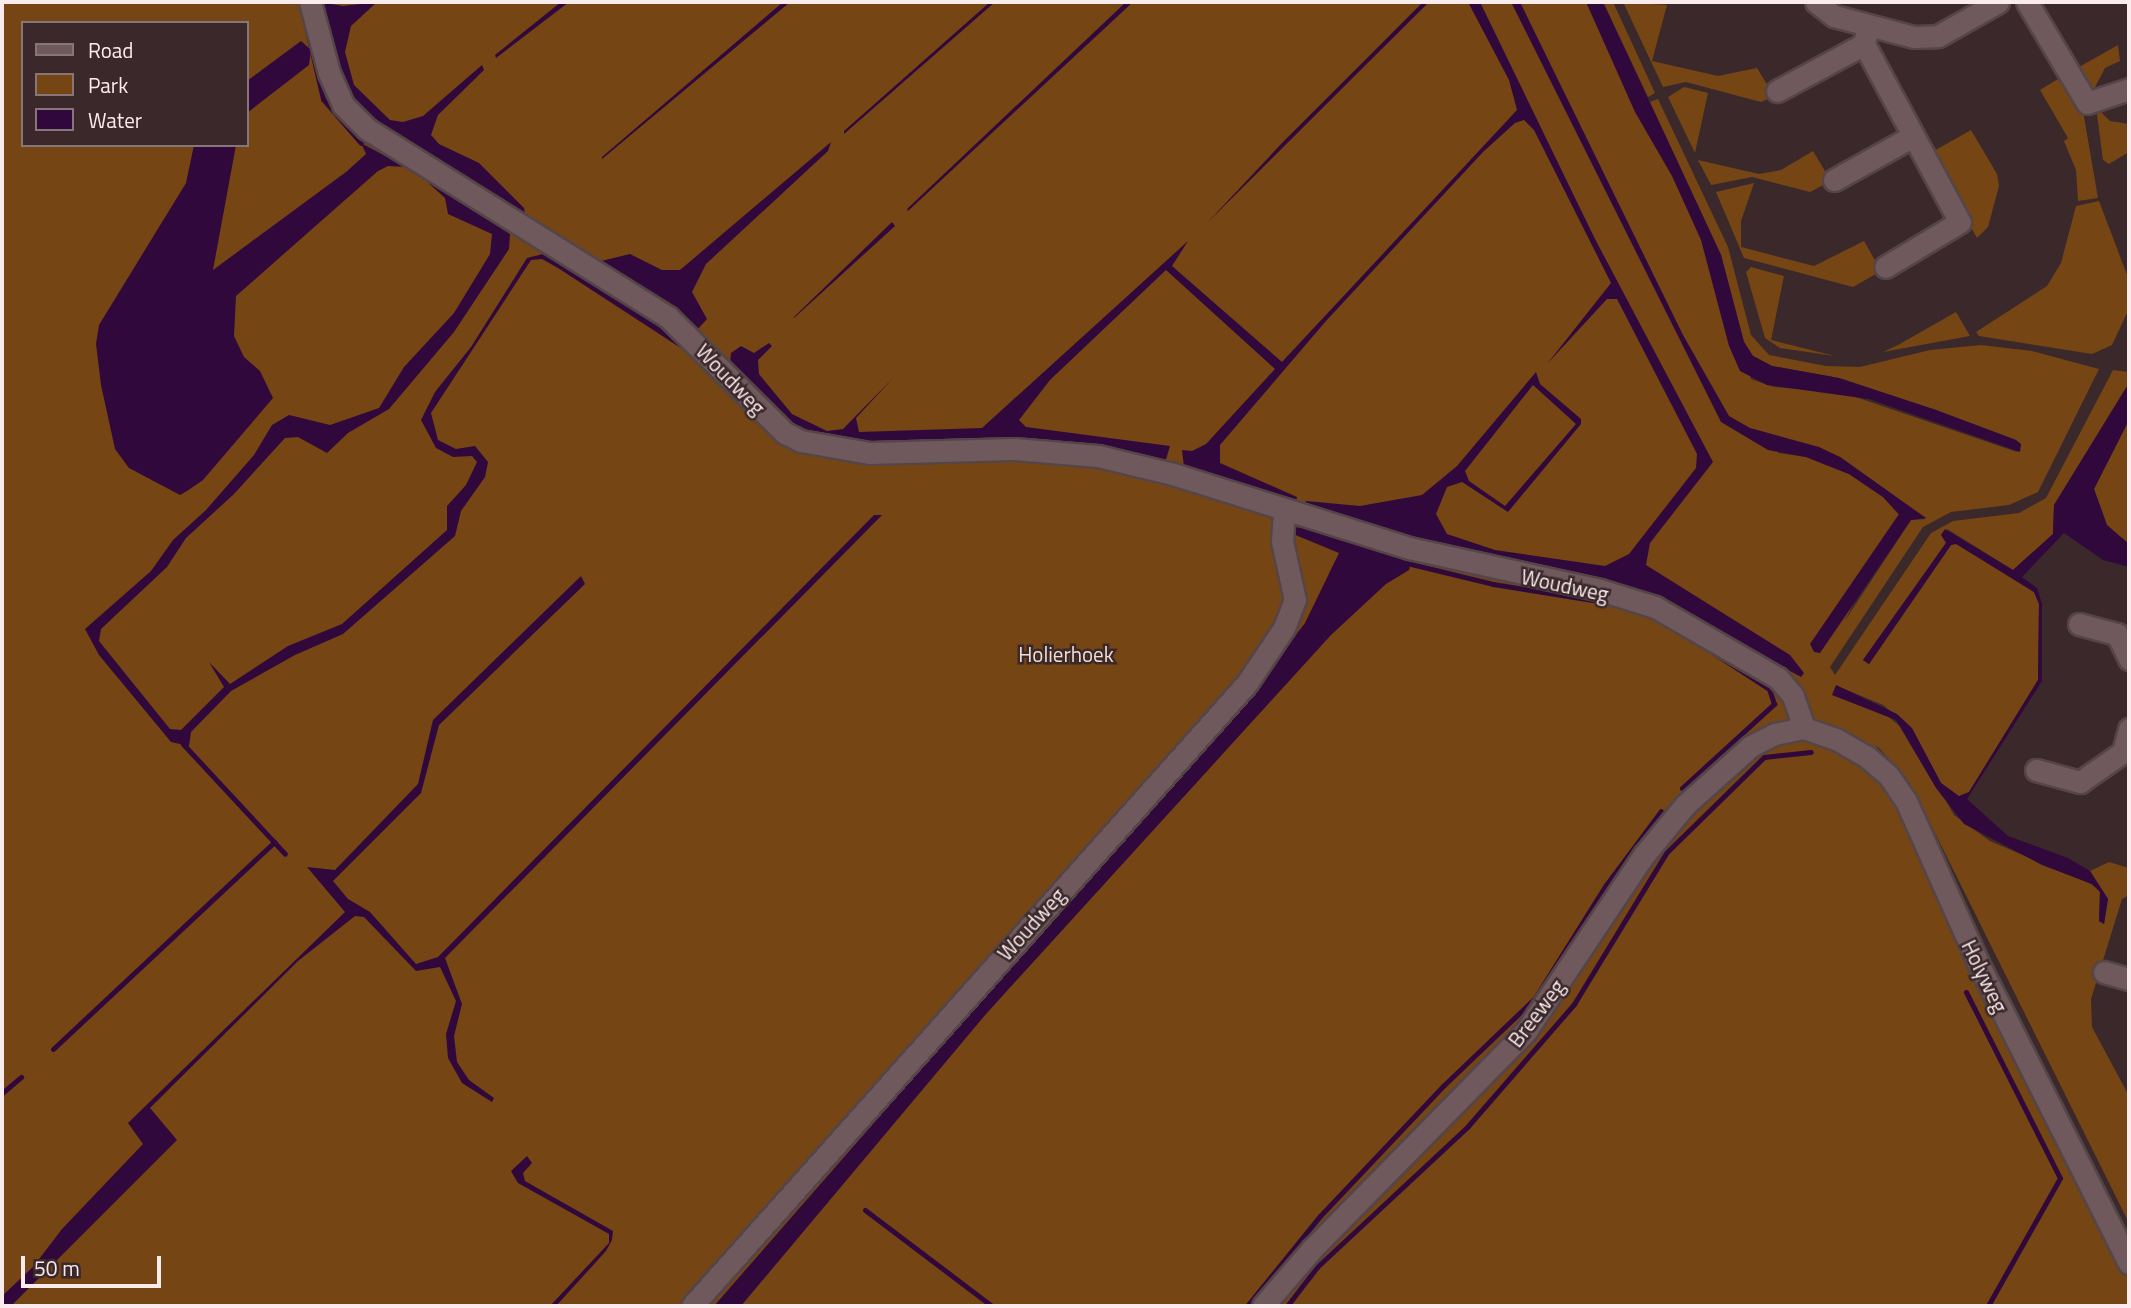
<!DOCTYPE html>
<html>
<head>
<meta charset="utf-8">
<style>
	body { margin:0 }
	#map { position:relative; width:2131px; height:1308px; overflow:hidden; background:#3b282a; font-family:"Titillium Web",sans-serif }
	div>[style] { position:absolute }
	.green>* { inset:0; background:#754513 }
	.water>* { inset:0; background:#31083c }
	.stream>* { height:5px; margin:-2.5px; padding:0 2.5px; transform-origin:2.5px; border-radius:2.5px; background:#31083c }
	.roads { filter:drop-shadow(2px 0 #554547) drop-shadow(-2px 0 #554547) drop-shadow(0 2px #554547) drop-shadow(0 -2px #554547) }
	.street>* { height:21px; margin:-10.5px; padding:0 10.5px; transform-origin:10.5px; border-radius:10.5px; background:#6f595c }
	.secondary>* { height:21px; margin:-10.5px; padding:0 10.5px; transform-origin:10.5px; border-radius:10.5px; background:#6f595c }
	span { translate:-50% -50%; white-space:nowrap; text-align:center; line-height:1.15; -webkit-text-stroke:5px #3b282a; paint-order:stroke }
	.street-label { font-size:21px; color:#faeced }
	.park-label { font-size:21px; color:#f2dece }
	.frame { position:absolute; inset:0; border:4px solid #faeced; pointer-events:none }
	.legend { position:absolute; left:21px; top:21px; width:228px; height:126px; box-sizing:border-box; background:#3b282a; border:2px solid #877678; margin:0; padding:9px 12px; list-style:none; font-size:21px; color:#faeced }
	.legend li { display:flex; align-items:center; gap:14px; height:35px }
	.legend b { width:35px; border:2px solid #877678 }
	.scale { position:absolute; left:21px; top:1256px; width:140px; height:32px; box-sizing:border-box; border:4px solid #faeced; border-top:0; padding-left:9px; font-size:21px; line-height:24px; white-space:nowrap; color:#faeced; -webkit-text-stroke:5px #3b282a; paint-order:stroke }
</style>
</head>
<body>
<div id="map">
	<div class="green">
		<i style="clip-path:polygon(evenodd,2px 2px,1597px 2px,1715px 261px,1751px 379px,1774px 387px,1844px 393px,2017px 452px,2016px 440px,1936px 410px,1839px 378px,1772px 366px,1753px 356px,1744px 342px,1721px 255px,1650px 102px,1658px 99px,1728px 247px,1751px 335px,1769px 355px,1826px 366px,1860px 367px,1930px 350px,1981px 345px,2032px 351px,2099px 369px,2038px 492px,2009px 505px,1951px 512px,1923px 527px,1830px 667px,1835px 675px,1931px 533px,1953px 521px,2019px 513px,2046px 498px,2113px 370px,2129px 372px,2129px 383px,2054px 505px,2053px 534px,2013px 570px,1947px 529px,1946px 543px,1863px 660px,1869px 664px,1951px 545px,1956px 543px,2034px 592px,2039px 604px,2038px 680px,1969px 792px,1959px 797px,1941px 783px,1912px 729px,1883px 705px,1842px 688px,1849px 700px,1880px 710px,1907px 732px,1954px 815px,1990px 841px,2091px 884px,2100px 891px,2099px 921px,2104px 924px,2108px 899px,2090px 871px,2109px 862px,2129px 868px,2129px 895px,2122px 899px,2091px 999px,2092px 1027px,2129px 1096px,2129px 1223px,1926px 815px,1905px 776px,1876px 745px,2129px 1242px,2129px 1306px,2px 1306px,2px 2px,23px 23px,247px 23px,247px 145px,23px 145px,23px 23px,2px 2px,1784px 438px,1840px 457px,1926px 519px,1911px 520px,1844px 622px,1900px 516px,1883px 497px,1849px 474px,1806px 457px,1778px 453px,1784px 438px)"></i>
		<i style="clip-path:polygon(1603px 2px,1613px 2px,1655px 93px,1648px 97px)"></i>
		<i style="clip-path:polygon(1623px 2px,1667px 5px,1652px 61px,1718px 76px,1757px 68px,1774px 96px,1761px 102px,1686px 82px,1663px 87px)"></i>
		<i style="clip-path:polygon(2118px 45px,2120px 61px,2105px 68px,2091px 95px,2079px 67px)"></i>
		<i style="clip-path:polygon(2063px 76px,2083px 111px,2098px 198px,2078px 201px,2076px 170px,2064px 141px,2068px 138px,2040px 90px)"></i>
		<i style="clip-path:polygon(1684px 87px,1708px 93px,1695px 153px,1668px 97px)"></i>
		<i style="clip-path:polygon(2096px 107px,2110px 121px,2129px 124px,2129px 152px,2109px 164px,2103px 160px)"></i>
		<i style="clip-path:polygon(1971px 130px,1997px 174px,1999px 186px,1988px 227px,1977px 238px,1931px 158px,1932px 152px)"></i>
		<i style="clip-path:polygon(1813px 151px,1831px 181px,1810px 192px,1752px 177px,1711px 185px,1698px 160px,1759px 174px,1781px 170px)"></i>
		<i style="clip-path:polygon(1754px 183px,1741px 221px,1741px 247px,1814px 266px,1864px 241px,1881px 271px,1853px 287px,1744px 258px,1716px 192px)"></i>
		<i style="clip-path:polygon(2099px 201px,2129px 280px,2129px 309px,2112px 345px,2092px 354px,1979px 336px,1976px 332px,2047px 286px,2061px 263px,2076px 206px)"></i>
		<i style="clip-path:polygon(1751px 267px,1784px 276px,1771px 340px,1835px 356px,1780px 348px,1765px 338px,1746px 272px)"></i>
		<i style="clip-path:polygon(1956px 312px,1970px 336px,1883px 352px,1898px 345px)"></i>
		<i style="clip-path:polygon(2129px 420px,2129px 544px,2107px 526px,2094px 489px)"></i>
	</div>
	<div class="water">
		<i style="clip-path:polygon(320px 2px,343px 6px,377px 2px,351px 26px,345px 52px,354px 85px,390px 120px,403px 122px,423px 116px,482px 65px,484px 70px,438px 115px,431px 135px,439px 144px,479px 163px,524px 208px,526px 219px,364px 116px,339px 70px)"></i>
		<i style="clip-path:polygon(561px 2px,569px 2px,496px 58px,495px 55px)"></i>
		<i style="clip-path:polygon(783px 2px,790px 2px,602px 159px,602px 157px)"></i>
		<i style="clip-path:polygon(990px 2px,995px 2px,844px 134px,844px 131px)"></i>
		<i style="clip-path:polygon(1126px 2px,1133px 2px,908px 211px,907px 209px)"></i>
		<i style="clip-path:polygon(1423px 2px,1429px 2px,1207px 223px,1282px 143px)"></i>
		<i style="clip-path:polygon(evenodd,1468px 2px,1480px 2px,1595px 239px,1713px 462px,1650px 543px,1646px 565px,1790px 655px,1804px 673px,1801px 677px,1677px 609px,1480px 562px,1304px 505px,1306px 501px,1360px 506px,1422px 495px,1457px 466px,1536px 372px,1540px 384px,1581px 419px,1581px 424px,1508px 512px,1462px 482px,1447px 487px,1436px 514px,1447px 534px,1495px 550px,1605px 566px,1629px 554px,1696px 468px,1697px 454px,1617px 299px,1607px 299px,1547px 364px,1611px 283px,1534px 130px,1524px 120px,1515px 123px,1483px 152px,1326px 321px,1220px 445px,1220px 463px,1297px 497px,1296px 502px,1184px 467px,1182px 450px,1192px 451px,1206px 444px,1275px 369px,1166px 270px,1050px 380px,1019px 420px,1026px 427px,1170px 446px,1165px 463px,1079px 442px,868px 445px,808px 435px,788px 424px,730px 365px,731px 353px,741px 346px,754px 353px,769px 343px,772px 346px,758px 360px,759px 374px,792px 414px,827px 431px,843px 429px,894px 377px,856px 418px,859px 432px,982px 428px,1188px 241px,1172px 266px,1282px 362px,1517px 110px,1509px 80px,1468px 2px,1533px 385px,1576px 424px,1505px 506px,1469px 481px,1465px 471px,1533px 385px)"></i>
		<i style="clip-path:polygon(1511px 2px,1520px 2px,1683px 335px,1729px 416px,1750px 428px,1819px 447px,1840px 457px,1926px 518px,1911px 520px,1820px 653px,1814px 652px,1810px 644px,1899px 514px,1883px 497px,1849px 474px,1806px 457px,1768px 450px,1721px 422px)"></i>
		<i style="clip-path:polygon(1586px 2px,1603px 2px,1610px 17px,1721px 255px,1744px 342px,1753px 356px,1772px 366px,1839px 378px,1936px 410px,2016px 440px,2021px 444px,2020px 452px,1869px 399px,1767px 385px,1740px 371px,1729px 346px,1701px 240px,1672px 176px,1635px 112px)"></i>
		<i style="clip-path:polygon(301px 41px,311px 50px,309px 65px,247px 113px,247px 81px)"></i>
		<i style="clip-path:polygon(831px 142px,828px 151px,706px 264px,692px 292px,707px 319px,697px 330px,597px 262px,630px 254px,662px 270px,680px 270px)"></i>
		<i style="clip-path:polygon(361px 143px,406px 167px,388px 166px,378px 171px,236px 296px,234px 336px,244px 357px,260px 371px,273px 398px,203px 480px,187px 491px,180px 495px,129px 468px,115px 449px,101px 385px,96px 344px,99px 325px,186px 183px,194px 145px,236px 145px,213px 270px,346px 172px,366px 154px)"></i>
		<i style="clip-path:polygon(424px 179px,501px 225px,510px 234px,509px 249px,454px 332px,389px 409px,348px 433px,327px 453px,298px 437px,285px 438px,234px 494px,186px 538px,167px 567px,101px 629px,99px 641px,170px 729px,181px 730px,224px 687px,209px 662px,230px 684px,288px 646px,342px 624px,447px 530px,447px 506px,466px 485px,477px 462px,472px 456px,453px 457px,436px 448px,421px 420px,435px 392px,471px 347px,527px 258px,543px 254px,614px 295px,677px 337px,693px 356px,558px 268px,542px 259px,531px 260px,431px 413px,438px 440px,456px 449px,475px 446px,488px 462px,485px 477px,461px 511px,455px 536px,343px 634px,295px 655px,231px 691px,191px 732px,189px 746px,171px 742px,99px 655px,85px 629px,151px 571px,173px 540px,206px 510px,254px 455px,272px 425px,289px 415px,330px 425px,379px 408px,404px 367px,454px 313px,490px 254px,492px 234px,448px 214px,445px 198px)"></i>
		<i style="clip-path:polygon(892px 222px,895px 226px,794px 318px,794px 317px)"></i>
		<i style="clip-path:polygon(2129px 383px,2129px 420px,2094px 489px,2107px 525px,2129px 544px,2129px 567px,2103px 560px,2064px 533px,2022px 577px,2037px 588px,2042px 604px,2042px 681px,1967px 799px,2008px 836px,2068px 858px,2090px 871px,2108px 899px,2104px 924px,2099px 921px,2100px 892px,2092px 884px,2042px 865px,1964px 824px,1936px 788px,1896px 720px,1832px 695px,1836px 685px,1897px 714px,1912px 728px,1941px 783px,1959px 796px,1969px 792px,2038px 680px,2039px 604px,2034px 592px,1956px 544px,1951px 545px,1869px 664px,1863px 660px,1946px 543px,1941px 535px,1945px 529px,2013px 570px,2053px 534px,2054px 505px)"></i>
		<i style="clip-path:polygon(874px 515px,882px 515px,445px 958px,462px 1004px,454px 1036px,457px 1062px,469px 1080px,494px 1098px,492px 1102px,462px 1083px,448px 1058px,446px 1034px,456px 1001px,440px 967px,416px 971px,364px 917px,355px 916px,298px 961px,150px 1108px,177px 1140px,11px 1306px,2px 1306px,2px 1296px,33px 1267px,62px 1229px,143px 1144px,128px 1123px,345px 912px,307px 867px,335px 870px,418px 784px,433px 720px,581px 576px,585px 584px,439px 725px,421px 793px,333px 881px,348px 899px,370px 912px,416px 964px,438px 957px)"></i>
		<i style="clip-path:polygon(1291px 527px,1309px 528px,1411px 560px,1409px 570px,1386px 584px,1331px 635px,986px 1014px,741px 1306px,714px 1306px,1259px 682px,1305px 623px,1339px 553px,1293px 534px)"></i>
		<i style="clip-path:polygon(527px 1156px,532px 1163px,523px 1173px,525px 1181px,613px 1231px,612px 1240px,606px 1251px,556px 1306px,550px 1306px,609px 1243px,609px 1234px,518px 1183px,511px 1171px)"></i>
	</div>
	<div class="stream">
		<i style="left:307px;top:30px;width:71px;rotate:76.9deg"></i>
		<i style="left:323px;top:99px;width:58px;rotate:49.2deg"></i>
		<i style="left:1411px;top:564px;width:84px;rotate:13.7deg"></i>
		<i style="left:1493px;top:584px;width:112px;rotate:9.2deg"></i>
		<i style="left:183px;top:744px;width:134px;rotate:47.1deg"></i>
		<i style="left:1682px;top:788px;width:125px;rotate:-42.4deg"></i>
		<i style="left:1774px;top:704px;width:16px;rotate:-108deg"></i>
		<i style="left:1769px;top:689px;width:66px;rotate:-146.8deg"></i>
		<i style="left:1966px;top:992px;width:208px;rotate:63.2deg"></i>
		<i style="left:2060px;top:1178px;width:147px;rotate:119.4deg"></i>
		<i style="left:53px;top:1049px;width:303px;rotate:-43.1deg"></i>
		<i style="left:274px;top:842px;width:16px;rotate:47deg"></i>
		<i style="left:2px;top:1093px;width:25px;rotate:-40deg"></i>
		<i style="left:865px;top:1210px;width:159px;rotate:37.1deg"></i>
		<i style="left:1247px;top:1306px;width:116px;rotate:-51deg"></i>
		<i style="left:1320px;top:1216px;width:179px;rotate:-46.6deg"></i>
		<i style="left:1443px;top:1086px;width:127px;rotate:-43.7deg"></i>
		<i style="left:1535px;top:998px;width:133px;rotate:-57.9deg"></i>
		<i style="left:1606px;top:885px;width:92px;rotate:-53.4deg"></i>
		<i style="left:1287px;top:1306px;width:49px;rotate:-52.4deg"></i>
		<i style="left:1317px;top:1267px;width:207px;rotate:-43deg"></i>
		<i style="left:1468px;top:1126px;width:162px;rotate:-49deg"></i>
		<i style="left:1574px;top:1004px;width:177px;rotate:-58.6deg"></i>
		<i style="left:1666px;top:853px;width:137px;rotate:-44.4deg"></i>
		<i style="left:1764px;top:757px;width:47px;rotate:-6.1deg"></i>
	</div>
	<div class="roads">
		<div class="street">
			<i style="left:310px;top:2px;width:73px;rotate:75deg"></i>
			<i style="left:329px;top:73px;width:35px;rotate:66deg"></i>
			<i style="left:343px;top:105px;width:34px;rotate:45deg"></i>
			<i style="left:367px;top:129px;width:355px;rotate:32deg"></i>
			<i style="left:668px;top:317px;width:165px;rotate:44.8deg"></i>
			<i style="left:785px;top:433px;width:18px;rotate:27deg"></i>
			<i style="left:801px;top:441px;width:70px;rotate:9.9deg"></i>
			<i style="left:870px;top:453px;width:144px;rotate:-1.6deg"></i>
			<i style="left:1014px;top:449px;width:84px;rotate:4.8deg"></i>
			<i style="left:1098px;top:456px;width:77px;rotate:13.5deg"></i>
			<i style="left:1173px;top:474px;width:247px;rotate:17.4deg"></i>
			<i style="left:1409px;top:548px;width:196px;rotate:12.4deg"></i>
			<i style="left:1600px;top:590px;width:58px;rotate:17.2deg"></i>
			<i style="left:1655px;top:607px;width:142px;rotate:30deg"></i>
			<i style="left:1778px;top:678px;width:23px;rotate:50deg"></i>
			<i style="left:1793px;top:696px;width:34px;rotate:71deg"></i>
			<i style="left:1816px;top:2px;width:23px;rotate:38deg"></i>
			<i style="left:1834px;top:16px;width:83px;rotate:14.7deg"></i>
			<i style="left:1914px;top:37px;width:24px;rotate:-2deg"></i>
			<i style="left:1938px;top:36px;width:69px;rotate:-29.5deg"></i>
			<i style="left:2027px;top:2px;width:117px;rotate:59.3deg"></i>
			<i style="left:2087px;top:103px;width:44px;rotate:-18.4deg"></i>
			<i style="left:1868px;top:26px;width:18px;rotate:103deg"></i>
			<i style="left:1864px;top:44px;width:202px;rotate:61.7deg"></i>
			<i style="left:1960px;top:222px;width:87px;rotate:149deg"></i>
			<i style="left:1777px;top:91px;width:99px;rotate:-28.4deg"></i>
			<i style="left:1834px;top:180px;width:90px;rotate:-29.1deg"></i>
			<i style="left:2079px;top:624px;width:39px;rotate:15deg"></i>
			<i style="left:2117px;top:634px;width:28px;rotate:64deg"></i>
			<i style="left:2123px;top:752px;width:24px;rotate:-75deg"></i>
			<i style="left:2036px;top:770px;width:46px;rotate:15.3deg"></i>
			<i style="left:2080px;top:782px;width:52px;rotate:-34.9deg"></i>
			<i style="left:2123px;top:752px;width:6px;rotate:9deg"></i>
			<i style="left:2104px;top:972px;width:26px;rotate:16deg"></i>
			<i style="left:692px;top:1306px;width:834px;rotate:-48.3deg"></i>
			<i style="left:1247px;top:683px;width:66px;rotate:-56.1deg"></i>
			<i style="left:1284px;top:628px;width:30px;rotate:-69deg"></i>
			<i style="left:1295px;top:600px;width:60px;rotate:-102.4deg"></i>
			<i style="left:1282px;top:541px;width:31px;rotate:-86deg"></i>
		</div>
		<div class="secondary">
			<i style="left:1263px;top:1306px;width:75px;rotate:-49.3deg"></i>
			<i style="left:1312px;top:1249px;width:305px;rotate:-45.5deg"></i>
			<i style="left:1526px;top:1031px;width:212px;rotate:-56.2deg"></i>
			<i style="left:1644px;top:855px;width:65px;rotate:-50.6deg"></i>
			<i style="left:1685px;top:805px;width:89px;rotate:-41.8deg"></i>
			<i style="left:1751px;top:746px;width:27px;rotate:-27deg"></i>
			<i style="left:1775px;top:734px;width:30px;rotate:-12deg"></i>
			<i style="left:1804px;top:728px;width:34px;rotate:19deg"></i>
			<i style="left:1836px;top:739px;width:34px;rotate:30deg"></i>
			<i style="left:1866px;top:756px;width:30px;rotate:41deg"></i>
			<i style="left:1889px;top:776px;width:30px;rotate:56deg"></i>
			<i style="left:1906px;top:801px;width:177px;rotate:66deg"></i>
			<i style="left:1978px;top:963px;width:336px;rotate:63.3deg"></i>
		</div>
	</div>
	<div class="street-label">
		<span style="left:731px;top:379px;rotate:46deg">Woudweg</span>
		<span style="left:1565px;top:585px;rotate:12deg">Woudweg</span>
		<span style="left:1031px;top:924px;rotate:-48deg">Woudweg</span>
		<span style="left:1985px;top:976px;rotate:64deg">Holyweg</span>
		<span style="left:1536px;top:1013px;rotate:-53deg">Breeweg</span>
	</div>
	<div class="park-label">
		<span style="left:1066px;top:654px">Holierhoek</span>
	</div>
	<div class="frame"></div>
	<ul class="legend">
	<li><b style="height:9px;background:#6f595c"></b>Road</li>
	<li><b style="height:19px;background:#754513"></b>Park</li>
	<li><b style="height:19px;background:#31083c"></b>Water</li>
	</ul>
	<div class="scale">50 m</div>
</div>
</body>
</html>
